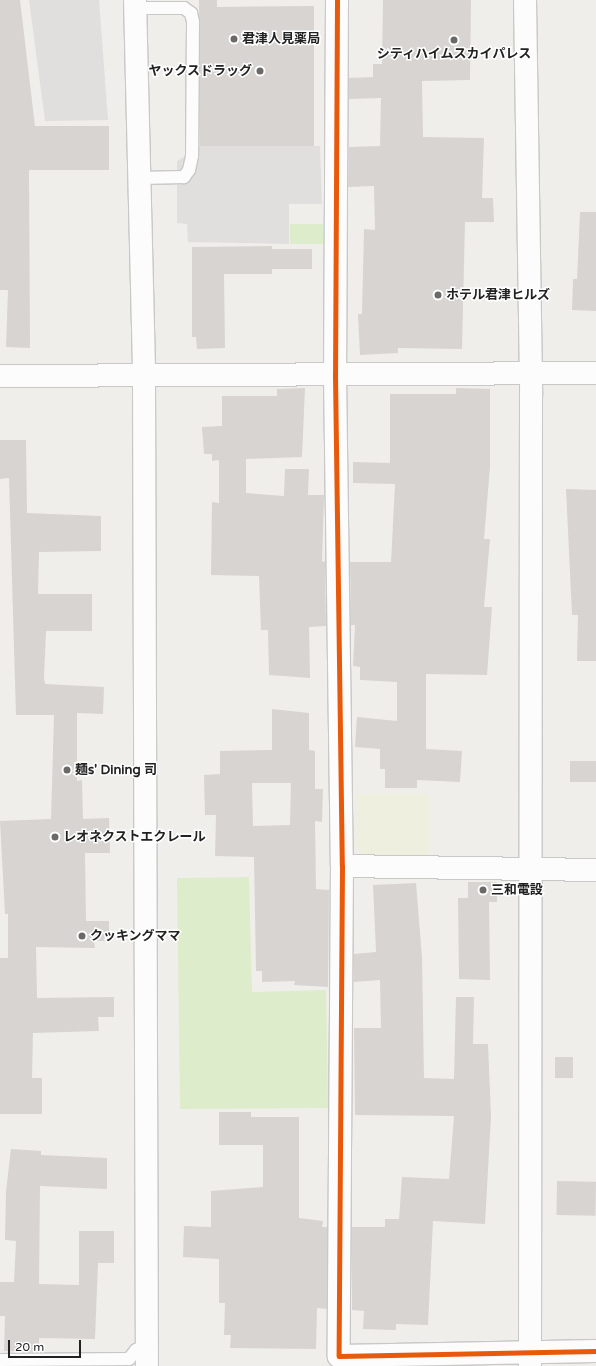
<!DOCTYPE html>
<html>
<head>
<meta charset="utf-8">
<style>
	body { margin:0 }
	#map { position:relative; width:596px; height:1366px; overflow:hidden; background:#f0eeeb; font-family:"Varela Round","Noto Sans JP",sans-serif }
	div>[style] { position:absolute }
	.farmland>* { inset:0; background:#efefdf }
	.grass>* { inset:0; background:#ddeccb; transform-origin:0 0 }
	.parking>* { inset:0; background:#e0dfde }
	.building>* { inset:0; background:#d7d4d2; transform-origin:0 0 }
	.roads { filter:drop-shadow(1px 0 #c9c8c7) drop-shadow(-1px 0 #c9c8c7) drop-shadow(0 1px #c9c8c7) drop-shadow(0 -1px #c9c8c7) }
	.service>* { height:12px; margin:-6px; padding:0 6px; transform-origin:6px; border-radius:6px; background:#fdfcfc }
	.minor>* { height:22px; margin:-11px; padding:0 11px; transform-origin:11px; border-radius:11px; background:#fdfcfc }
	.tertiary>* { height:22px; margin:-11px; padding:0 11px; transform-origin:11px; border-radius:11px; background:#fdfcfc }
	.cycleway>* { height:5px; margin:-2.5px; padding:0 2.5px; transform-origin:2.5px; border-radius:2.5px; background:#e8590c }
	.dots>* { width:11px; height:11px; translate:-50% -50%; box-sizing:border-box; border:2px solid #fff; border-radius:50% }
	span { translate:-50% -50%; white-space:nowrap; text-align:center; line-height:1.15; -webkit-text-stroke:3px #fff; paint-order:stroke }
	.poi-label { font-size:13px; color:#222; font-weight:700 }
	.left { translate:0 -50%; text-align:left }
	.right { translate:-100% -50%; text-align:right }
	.scale { position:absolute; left:8px; top:1340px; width:73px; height:18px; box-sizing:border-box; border:2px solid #222; border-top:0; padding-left:5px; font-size:12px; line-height:14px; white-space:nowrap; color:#222; -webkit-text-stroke:3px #fff; paint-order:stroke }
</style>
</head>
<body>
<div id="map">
	<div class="farmland">
		<i style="clip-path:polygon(355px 794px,430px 794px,429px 856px,363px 854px,355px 846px)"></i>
	</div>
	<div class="grass">
		<i style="left:290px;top:224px;width:33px;height:20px"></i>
		<i style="clip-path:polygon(249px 877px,252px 992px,326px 990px,328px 1108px,180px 1109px,177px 878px)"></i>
	</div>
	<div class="parking">
		<i style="clip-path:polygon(29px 0,99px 0,108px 120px,45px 121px)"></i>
		<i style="clip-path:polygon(199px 146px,320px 146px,322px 204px,289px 204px,289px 244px,188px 242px,187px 224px,177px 223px,177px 161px,186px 156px,188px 150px)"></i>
	</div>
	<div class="building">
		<i style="clip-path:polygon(0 0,20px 0,35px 126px,109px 126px,109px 170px,29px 170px,30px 348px,6px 347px,8px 290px,0 290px)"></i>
		<i style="clip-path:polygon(199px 0,217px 0,217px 7px,314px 6px,314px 146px,200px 146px)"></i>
		<i style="clip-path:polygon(383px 0,471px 0,470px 80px,422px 81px,423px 137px,484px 138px,482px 198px,493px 198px,494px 222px,465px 222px,462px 349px,398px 348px,398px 353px,360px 355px,358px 314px,362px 314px,364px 229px,375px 230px,374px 186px,348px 187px,349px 147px,380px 146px,381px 98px,349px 99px,349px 78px,373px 77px,373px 64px,382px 64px)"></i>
		<i style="clip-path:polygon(580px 212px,596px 212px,596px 311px,572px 310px,573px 279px,577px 279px)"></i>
		<i style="clip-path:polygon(272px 246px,272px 249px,312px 249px,312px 269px,272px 269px,272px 274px,224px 274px,225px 348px,197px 349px,196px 337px,192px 337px,192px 247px)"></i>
		<i style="clip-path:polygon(305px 388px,302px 457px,246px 459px,246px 493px,284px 496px,285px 469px,309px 469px,308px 495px,324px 495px,322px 561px,325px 562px,326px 626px,309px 627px,310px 678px,269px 675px,268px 630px,261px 630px,259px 576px,211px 575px,212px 502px,219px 503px,219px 460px,212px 461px,212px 454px,204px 454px,202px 427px,222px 426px,222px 396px,277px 396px,277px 389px)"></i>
		<i style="clip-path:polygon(456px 388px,490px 389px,490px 467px,484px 539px,490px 539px,484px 607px,492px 607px,487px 675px,426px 674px,426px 749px,462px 751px,460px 782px,417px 780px,417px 788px,385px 788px,385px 769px,380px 769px,380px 749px,355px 747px,357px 717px,397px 721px,397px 682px,360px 680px,360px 667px,353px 666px,355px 625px,351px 625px,350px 562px,391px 562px,395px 484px,353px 483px,353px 462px,390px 463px,390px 394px,456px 394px)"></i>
		<i style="clip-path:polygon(0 440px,26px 440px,27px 513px,101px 516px,101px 551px,39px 552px,38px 594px,92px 594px,92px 631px,46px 631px,44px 678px,45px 684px,104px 687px,103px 714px,77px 713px,77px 781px,82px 780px,83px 819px,109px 818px,110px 853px,85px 853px,86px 921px,109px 921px,109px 941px,94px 941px,95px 948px,36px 947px,37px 998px,114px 997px,114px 1017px,98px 1017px,99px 1031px,33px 1033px,32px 1078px,42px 1078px,42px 1114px,0 1114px,0 958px,8px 958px,8px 914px,5px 914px,0 821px,51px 819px,54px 715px,16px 715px,9px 478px,0 479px)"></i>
		<i style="clip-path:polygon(566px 489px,596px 490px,596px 661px,577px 661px,578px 615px,572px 615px)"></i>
		<i style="clip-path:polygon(evenodd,272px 709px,309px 713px,309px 750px,315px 751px,315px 789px,323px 789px,322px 822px,315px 821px,316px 889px,329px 890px,328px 987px,294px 985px,295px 981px,262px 982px,262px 971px,256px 971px,254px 857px,215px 856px,216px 815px,205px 815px,204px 775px,220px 774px,220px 751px,272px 750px,272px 709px,252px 783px,291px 783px,290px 825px,253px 826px,252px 783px)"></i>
		<i style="left:596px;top:761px;width:21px;height:26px;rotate:90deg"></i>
		<i style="clip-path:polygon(468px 882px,497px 882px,497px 902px,489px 902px,490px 980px,459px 979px,458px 898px,468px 898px)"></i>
		<i style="clip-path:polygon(416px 883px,422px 957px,424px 1078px,454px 1079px,456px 997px,474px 997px,473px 1044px,488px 1044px,491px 1116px,485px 1224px,433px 1221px,428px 1325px,396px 1324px,396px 1330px,363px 1329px,364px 1311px,352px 1310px,352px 1227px,385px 1227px,385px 1219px,399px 1219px,402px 1177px,449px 1179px,454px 1116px,355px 1115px,354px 1028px,381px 1028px,380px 980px,354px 982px,354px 954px,376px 952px,373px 885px)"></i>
		<i style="left:555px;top:1057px;width:18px;height:21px"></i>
		<i style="clip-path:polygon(219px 1112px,251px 1112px,251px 1117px,299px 1117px,299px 1218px,323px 1221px,322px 1227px,327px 1227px,327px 1309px,317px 1308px,316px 1349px,230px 1348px,231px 1335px,224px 1335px,225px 1303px,219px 1303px,219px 1259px,183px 1257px,184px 1226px,211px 1227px,211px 1191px,263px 1187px,263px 1145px,219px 1145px)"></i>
		<i style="clip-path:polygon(11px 1149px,41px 1151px,41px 1155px,107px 1158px,107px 1189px,40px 1186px,39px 1284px,79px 1285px,79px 1231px,114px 1231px,114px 1263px,98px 1263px,95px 1339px,39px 1338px,39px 1352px,4px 1351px,5px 1316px,0 1316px,0 1282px,14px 1282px,16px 1241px,5px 1240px,6px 1191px)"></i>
		<i style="left:557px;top:1181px;width:39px;height:34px;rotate:1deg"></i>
	</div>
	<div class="roads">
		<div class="service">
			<i style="left:136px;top:8px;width:48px"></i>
			<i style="left:184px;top:8px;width:9px;rotate:36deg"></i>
			<i style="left:191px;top:13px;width:9px;rotate:77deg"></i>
			<i style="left:193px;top:22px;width:134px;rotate:90.4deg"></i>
			<i style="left:192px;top:156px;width:14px;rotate:102deg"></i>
			<i style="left:189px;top:170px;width:9px;rotate:126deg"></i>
			<i style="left:184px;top:177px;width:44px;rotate:178.7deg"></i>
			<i style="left:0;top:1360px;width:129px;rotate:-0.4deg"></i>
			<i style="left:129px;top:1359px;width:11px;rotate:-52deg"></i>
			<i style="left:136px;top:1350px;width:12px;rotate:-20deg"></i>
		</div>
		<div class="minor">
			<i style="left:337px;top:0;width:375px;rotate:90.3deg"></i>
			<i style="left:335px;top:375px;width:491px;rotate:89.2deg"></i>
			<i style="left:342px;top:866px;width:490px;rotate:90.4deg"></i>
			<i style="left:339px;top:1356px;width:257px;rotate:-1.1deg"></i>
			<i style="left:0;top:376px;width:596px;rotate:-0.29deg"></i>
			<i style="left:342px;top:866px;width:254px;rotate:0.9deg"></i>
		</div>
		<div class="tertiary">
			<i style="left:135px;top:0;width:377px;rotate:88.6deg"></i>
			<i style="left:144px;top:377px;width:989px;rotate:89.83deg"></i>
			<i style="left:525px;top:0;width:395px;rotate:89.1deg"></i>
			<i style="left:531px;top:395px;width:971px;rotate:90.06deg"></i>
		</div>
	</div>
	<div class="cycleway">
		<i style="left:337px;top:0;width:375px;rotate:90.3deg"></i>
		<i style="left:335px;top:375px;width:491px;rotate:89.2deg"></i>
		<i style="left:342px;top:866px;width:490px;rotate:90.4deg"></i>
		<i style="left:339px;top:1356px;width:257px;rotate:-1.1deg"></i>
	</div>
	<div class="dots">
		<i style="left:234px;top:39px;background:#6a6968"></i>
		<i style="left:454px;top:40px;background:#6a6968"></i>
		<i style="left:260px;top:71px;background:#6a6968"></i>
		<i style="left:438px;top:295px;background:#6a6968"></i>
		<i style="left:67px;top:770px;background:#6a6968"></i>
		<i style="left:55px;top:837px;background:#6a6968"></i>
		<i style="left:483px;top:890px;background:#6a6968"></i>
		<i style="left:82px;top:936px;background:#6a6968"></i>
	</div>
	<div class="poi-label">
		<span class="left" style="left:242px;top:39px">君津人見薬局</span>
		<span style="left:454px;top:54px">シティハイムスカイパレス</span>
		<span class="right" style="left:252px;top:71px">ヤックスドラッグ</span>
		<span class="left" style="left:446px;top:295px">ホテル君津ヒルズ</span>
		<span class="left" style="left:75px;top:770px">麺s' Dining 司</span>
		<span class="left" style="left:63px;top:837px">レオネクストエクレール</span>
		<span class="left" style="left:491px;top:890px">三和電設</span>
		<span class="left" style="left:90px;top:936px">クッキングママ</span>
	</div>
	<div class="scale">20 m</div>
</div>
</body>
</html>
